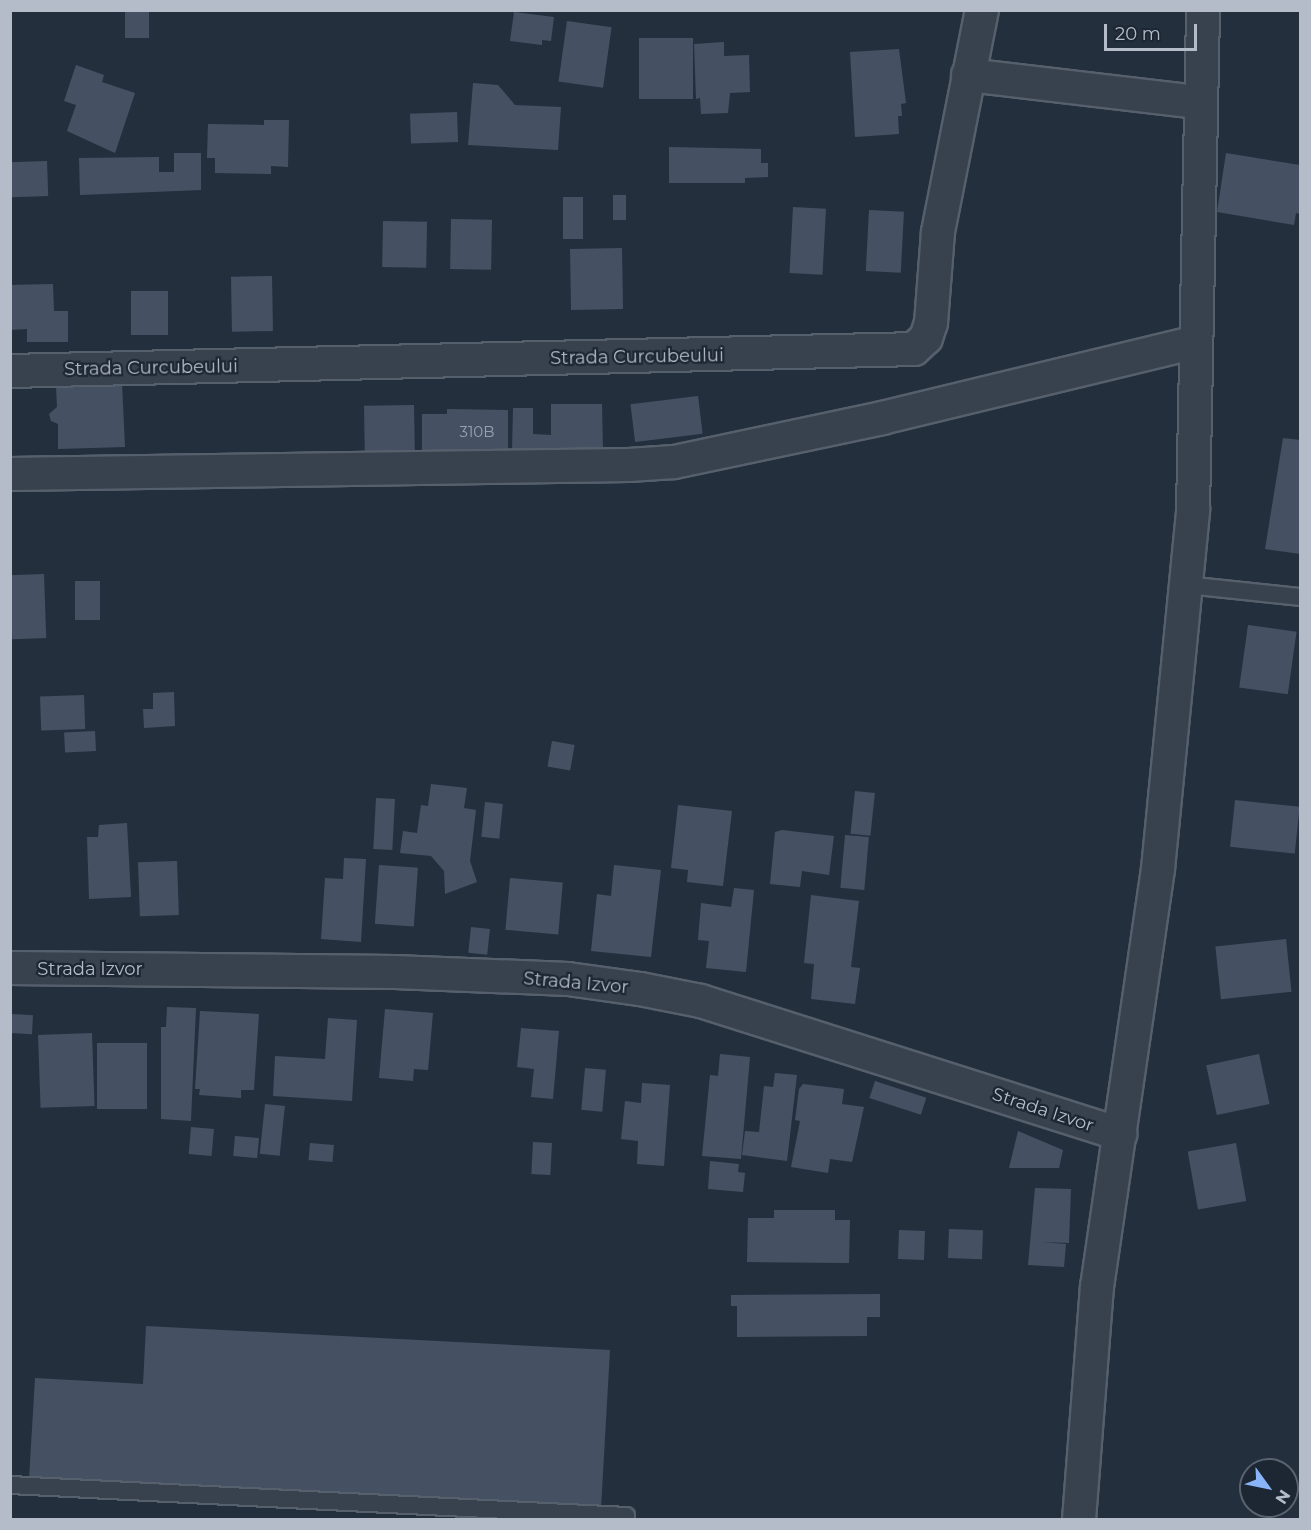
<!DOCTYPE html>
<html>
<head>
<meta charset="utf-8">
<style>
	body { margin:0 }
	#map { position:relative; width:1311px; height:1530px; overflow:hidden; background:#242f3e; font-family:Montserrat,sans-serif }
	div>[style] { position:absolute }
	.building>* { inset:0; background:#455162; transform-origin:0 0 }
	.roads { filter:drop-shadow(2px 0 #565f6c) drop-shadow(-2px 0 #565f6c) drop-shadow(0 2px #565f6c) drop-shadow(0 -2px #565f6c) }
	.service>* { height:16px; margin:-8px; padding:0 8px; transform-origin:8px; border-radius:8px; background:#38414e }
	.minor>* { height:32px; margin:-16px; padding:0 16px; transform-origin:16px; border-radius:16px; background:#38414e }
	span { translate:-50% -50%; white-space:nowrap; text-align:center; line-height:1.15; -webkit-text-stroke:4.5px #1d2633; paint-order:stroke }
	.number-label { font-size:15px; color:#98a1af }
	.number-label span { -webkit-text-stroke-width:0 }
	.street-label { font-size:18px; color:#b4bcc9 }
	.frame { position:absolute; inset:0; border:12px solid #b4bcc9; pointer-events:none }
	.north { position:absolute; left:1239px; top:1458px; width:60px; height:60px; box-sizing:border-box; background:#1d2633; border:2px solid #59626f; border-radius:50%; rotate:123deg; font-size:16px; font-weight:700; line-height:24px; text-align:center; color:#b4bcc9 }
	.north::after { content:''; display:block; margin:auto; width:21px; height:27px; background:#8ab4f8; clip-path:polygon(50% 0,100% 100%,50% 72%,0 100%) }
	.scale { position:absolute; left:1104px; top:24px; width:93px; height:27px; box-sizing:border-box; border:3px solid #b4bcc9; border-top:0; padding-left:8px; font-size:18px; line-height:21px; white-space:nowrap; color:#b4bcc9; -webkit-text-stroke:4px #1d2633; paint-order:stroke }
</style>
</head>
<body>
<div id="map">
	<div class="building">
		<i style="left:125px;top:10px;width:24px;height:28px"></i>
		<i style="clip-path:polygon(514px 12px,554px 17px,551px 41px,542px 40px,542px 45px,510px 41px)"></i>
		<i style="left:567px;top:21px;width:45px;height:61px;rotate:8deg"></i>
		<i style="left:639px;top:38px;width:54px;height:61px"></i>
		<i style="clip-path:polygon(724px 42px,724px 56px,749px 55px,750px 92px,730px 93px,728px 113px,701px 114px,700px 98px,696px 99px,694px 44px)"></i>
		<i style="clip-path:polygon(899px 49px,906px 103px,901px 104px,902px 116px,898px 116px,899px 134px,855px 137px,850px 52px)"></i>
		<i style="clip-path:polygon(76px 65px,104px 75px,102px 82px,135px 93px,115px 153px,67px 131px,76px 105px,64px 101px)"></i>
		<i style="clip-path:polygon(473px 83px,498px 85px,515px 105px,561px 107px,558px 150px,468px 145px)"></i>
		<i style="left:457px;top:112px;width:30px;height:47px;rotate:88deg"></i>
		<i style="clip-path:polygon(264px 120px,289px 120px,288px 167px,271px 166px,271px 174px,215px 173px,215px 158px,207px 158px,208px 124px,264px 125px)"></i>
		<i style="clip-path:polygon(669px 147px,761px 149px,761px 163px,768px 163px,768px 177px,745px 178px,745px 183px,669px 183px)"></i>
		<i style="clip-path:polygon(174px 153px,201px 153px,201px 190px,80px 195px,79px 158px,159px 157px,159px 172px,174px 172px)"></i>
		<i style="clip-path:polygon(1226px 153px,1300px 165px,1300px 214px,1296px 213px,1294px 225px,1217px 212px)"></i>
		<i style="left:47px;top:161px;width:35px;height:37px;rotate:88deg"></i>
		<i style="left:613px;top:195px;width:13px;height:25px"></i>
		<i style="left:563px;top:197px;width:20px;height:42px"></i>
		<i style="left:793px;top:207px;width:33px;height:66px;rotate:3deg"></i>
		<i style="left:869px;top:210px;width:35px;height:61px;rotate:3deg"></i>
		<i style="left:451px;top:219px;width:41px;height:50px;rotate:1deg"></i>
		<i style="left:383px;top:221px;width:44px;height:46px;rotate:1deg"></i>
		<i style="left:622px;top:248px;width:61px;height:52px;rotate:89deg"></i>
		<i style="left:272px;top:276px;width:55px;height:41px;rotate:89deg"></i>
		<i style="clip-path:polygon(53px 284px,54px 311px,68px 311px,68px 342px,27px 342px,27px 329px,10px 330px,10px 285px)"></i>
		<i style="left:131px;top:291px;width:37px;height:44px"></i>
		<i style="clip-path:polygon(122px 383px,125px 447px,58px 449px,58px 424px,51px 421px,49px 414px,57px 407px,56px 386px)"></i>
		<i style="left:698px;top:396px;width:38px;height:68px;rotate:83deg"></i>
		<i style="clip-path:polygon(551px 404px,602px 404px,603px 451px,512px 451px,513px 408px,533px 408px,533px 434px,551px 435px)"></i>
		<i style="left:414px;top:405px;width:49px;height:50px;rotate:89deg"></i>
		<i style="clip-path:polygon(447px 409px,508px 410px,508px 451px,422px 451px,422px 414px,447px 414px)"></i>
		<i style="clip-path:polygon(1283px 438px,1300px 440px,1300px 554px,1265px 549px)"></i>
		<i style="left:44px;top:574px;width:64px;height:34px;rotate:88deg"></i>
		<i style="left:75px;top:581px;width:25px;height:39px"></i>
		<i style="left:1248px;top:625px;width:49px;height:63px;rotate:8deg"></i>
		<i style="clip-path:polygon(174px 692px,175px 726px,144px 728px,143px 709px,153px 709px,153px 693px)"></i>
		<i style="left:84px;top:695px;width:34px;height:44px;rotate:88deg"></i>
		<i style="left:95px;top:731px;width:20px;height:31px;rotate:87deg"></i>
		<i style="left:552px;top:741px;width:23px;height:26px;rotate:10deg"></i>
		<i style="clip-path:polygon(431px 784px,467px 788px,464px 808px,476px 810px,470px 861px,477px 882px,445px 894px,444px 871px,431px 856px,400px 853px,403px 831px,417px 833px,421px 805px,428px 806px)"></i>
		<i style="left:855px;top:791px;width:20px;height:43px;rotate:6deg"></i>
		<i style="left:376px;top:798px;width:19px;height:51px;rotate:3deg"></i>
		<i style="left:1235px;top:800px;width:65px;height:47px;rotate:6deg"></i>
		<i style="left:485px;top:802px;width:18px;height:35px;rotate:6deg"></i>
		<i style="clip-path:polygon(678px 805px,732px 811px,723px 886px,687px 882px,688px 870px,671px 868px)"></i>
		<i style="clip-path:polygon(127px 823px,131px 897px,89px 899px,87px 837px,98px 837px,99px 825px)"></i>
		<i style="clip-path:polygon(782px 830px,834px 836px,829px 875px,802px 871px,800px 887px,770px 884px,775px 832px)"></i>
		<i style="left:845px;top:835px;width:24px;height:53px;rotate:5deg"></i>
		<i style="clip-path:polygon(344px 858px,366px 859px,361px 942px,321px 939px,325px 878px,343px 879px)"></i>
		<i style="left:177px;top:861px;width:54px;height:39px;rotate:88deg"></i>
		<i style="left:379px;top:865px;width:39px;height:59px;rotate:4deg"></i>
		<i style="clip-path:polygon(614px 865px,661px 870px,651px 957px,591px 951px,597px 894px,611px 896px)"></i>
		<i style="left:510px;top:878px;width:53px;height:52px;rotate:5deg"></i>
		<i style="clip-path:polygon(734px 888px,754px 890px,746px 972px,706px 968px,709px 941px,698px 940px,701px 903px,731px 907px)"></i>
		<i style="clip-path:polygon(811px 895px,859px 901px,851px 967px,860px 968px,855px 1004px,811px 999px,814px 964px,804px 963px)"></i>
		<i style="left:471px;top:927px;width:19px;height:26px;rotate:6deg"></i>
		<i style="left:1286px;top:939px;width:53px;height:71px;rotate:84deg"></i>
		<i style="clip-path:polygon(167px 1007px,196px 1008px,191px 1121px,161px 1119px,161px 1027px,166px 1027px)"></i>
		<i style="clip-path:polygon(385px 1009px,433px 1013px,428px 1070px,414px 1069px,413px 1081px,379px 1078px)"></i>
		<i style="clip-path:polygon(200px 1011px,259px 1014px,254px 1090px,241px 1090px,241px 1098px,199px 1095px,200px 1089px,195px 1089px)"></i>
		<i style="left:11px;top:1014px;width:22px;height:19px;rotate:3deg"></i>
		<i style="clip-path:polygon(328px 1018px,357px 1020px,352px 1101px,273px 1096px,275px 1056px,325px 1059px)"></i>
		<i style="clip-path:polygon(521px 1028px,559px 1031px,553px 1099px,531px 1097px,534px 1069px,517px 1067px)"></i>
		<i style="left:92px;top:1033px;width:73px;height:54px;rotate:88deg"></i>
		<i style="left:97px;top:1043px;width:50px;height:66px"></i>
		<i style="clip-path:polygon(720px 1054px,750px 1057px,741px 1159px,702px 1156px,710px 1075px,718px 1076px)"></i>
		<i style="left:1259px;top:1054px;width:51px;height:54px;rotate:78deg"></i>
		<i style="left:585px;top:1068px;width:21px;height:42px;rotate:5deg"></i>
		<i style="clip-path:polygon(775px 1073px,797px 1075px,787px 1161px,742px 1155px,745px 1131px,759px 1132px,764px 1086px,773px 1087px)"></i>
		<i style="left:875px;top:1081px;width:54px;height:18px;rotate:18deg"></i>
		<i style="clip-path:polygon(642px 1083px,670px 1085px,664px 1166px,637px 1164px,638px 1141px,621px 1139px,625px 1101px,641px 1103px)"></i>
		<i style="clip-path:polygon(803px 1084px,844px 1089px,842px 1104px,864px 1107px,852px 1162px,830px 1159px,828px 1173px,791px 1167px,800px 1121px,795px 1120px,799px 1089px)"></i>
		<i style="left:265px;top:1104px;width:20px;height:50px;rotate:6deg"></i>
		<i style="left:191px;top:1127px;width:23px;height:27px;rotate:5deg"></i>
		<i style="clip-path:polygon(1018px 1131px,1063px 1150px,1059px 1168px,1009px 1168px)"></i>
		<i style="left:235px;top:1136px;width:24px;height:20px;rotate:5deg"></i>
		<i style="left:533px;top:1142px;width:19px;height:32px;rotate:3deg"></i>
		<i style="left:310px;top:1143px;width:24px;height:17px;rotate:5deg"></i>
		<i style="left:1236px;top:1143px;width:59px;height:49px;rotate:80deg"></i>
		<i style="clip-path:polygon(710px 1161px,739px 1164px,738px 1172px,745px 1173px,743px 1192px,708px 1189px)"></i>
		<i style="clip-path:polygon(1035px 1188px,1071px 1189px,1069px 1243px,1041px 1242px,1066px 1244px,1064px 1267px,1028px 1265px)"></i>
		<i style="clip-path:polygon(774px 1210px,835px 1210px,835px 1220px,850px 1220px,849px 1263px,747px 1262px,748px 1218px,774px 1218px)"></i>
		<i style="left:949px;top:1229px;width:34px;height:29px;rotate:2deg"></i>
		<i style="left:899px;top:1230px;width:26px;height:29px;rotate:2deg"></i>
		<i style="clip-path:polygon(880px 1294px,880px 1317px,867px 1317px,867px 1336px,737px 1337px,737px 1306px,731px 1306px,731px 1295px)"></i>
		<i style="clip-path:polygon(146px 1326px,610px 1350px,601px 1508px,29px 1479px,35px 1378px,143px 1384px)"></i>
	</div>
	<div class="roads">
		<div class="service">
			<i style="left:1186px;top:585px;width:115px;rotate:6deg"></i>
			<i style="left:10px;top:1485px;width:617px;rotate:2.88deg"></i>
		</div>
		<div class="minor">
			<i style="left:968px;top:75px;width:233px;rotate:6.7deg"></i>
			<i style="left:10px;top:371px;width:904px;rotate:-1.39deg"></i>
			<i style="left:914px;top:349px;width:16px;rotate:-43deg"></i>
			<i style="left:926px;top:338px;width:16px;rotate:-72deg"></i>
			<i style="left:931px;top:323px;width:91px;rotate:-85.6deg"></i>
			<i style="left:938px;top:232px;width:226px;rotate:-78.8deg"></i>
			<i style="left:10px;top:474px;width:619px;rotate:-0.83deg"></i>
			<i style="left:629px;top:465px;width:45px;rotate:-3.8deg"></i>
			<i style="left:674px;top:462px;width:213px;rotate:-11.9deg"></i>
			<i style="left:882px;top:418px;width:320px;rotate:-13.6deg"></i>
			<i style="left:10px;top:968px;width:385px;rotate:0.6deg"></i>
			<i style="left:395px;top:972px;width:173px;rotate:2.3deg"></i>
			<i style="left:568px;top:979px;width:73px;rotate:7.9deg"></i>
			<i style="left:640px;top:989px;width:62px;rotate:11.1deg"></i>
			<i style="left:701px;top:1001px;width:440px;rotate:17.6deg"></i>
			<i style="left:1079px;top:1520px;width:234px;rotate:-85.6deg"></i>
			<i style="left:1097px;top:1287px;width:422px;rotate:-81.7deg"></i>
			<i style="left:1158px;top:869px;width:361px;rotate:-84.4deg"></i>
			<i style="left:1193px;top:510px;width:500px;rotate:-88.85deg"></i>
		</div>
	</div>
	<div class="number-label">
		<span style="left:477px;top:432px">310B</span>
	</div>
	<div class="street-label">
		<span style="left:637px;top:357px;rotate:-1deg">Strada Curcubeului</span>
		<span style="left:151px;top:368px;rotate:-1deg">Strada Curcubeului</span>
		<span style="left:90px;top:969px">Strada Izvor</span>
		<span style="left:576px;top:983px;rotate:5deg">Strada Izvor</span>
		<span style="left:1043px;top:1110px;rotate:18deg">Strada Izvor</span>
	</div>
	<div class="frame"></div>
	<div class="north">N</div>
	<div class="scale">20 m</div>
</div>
</body>
</html>
